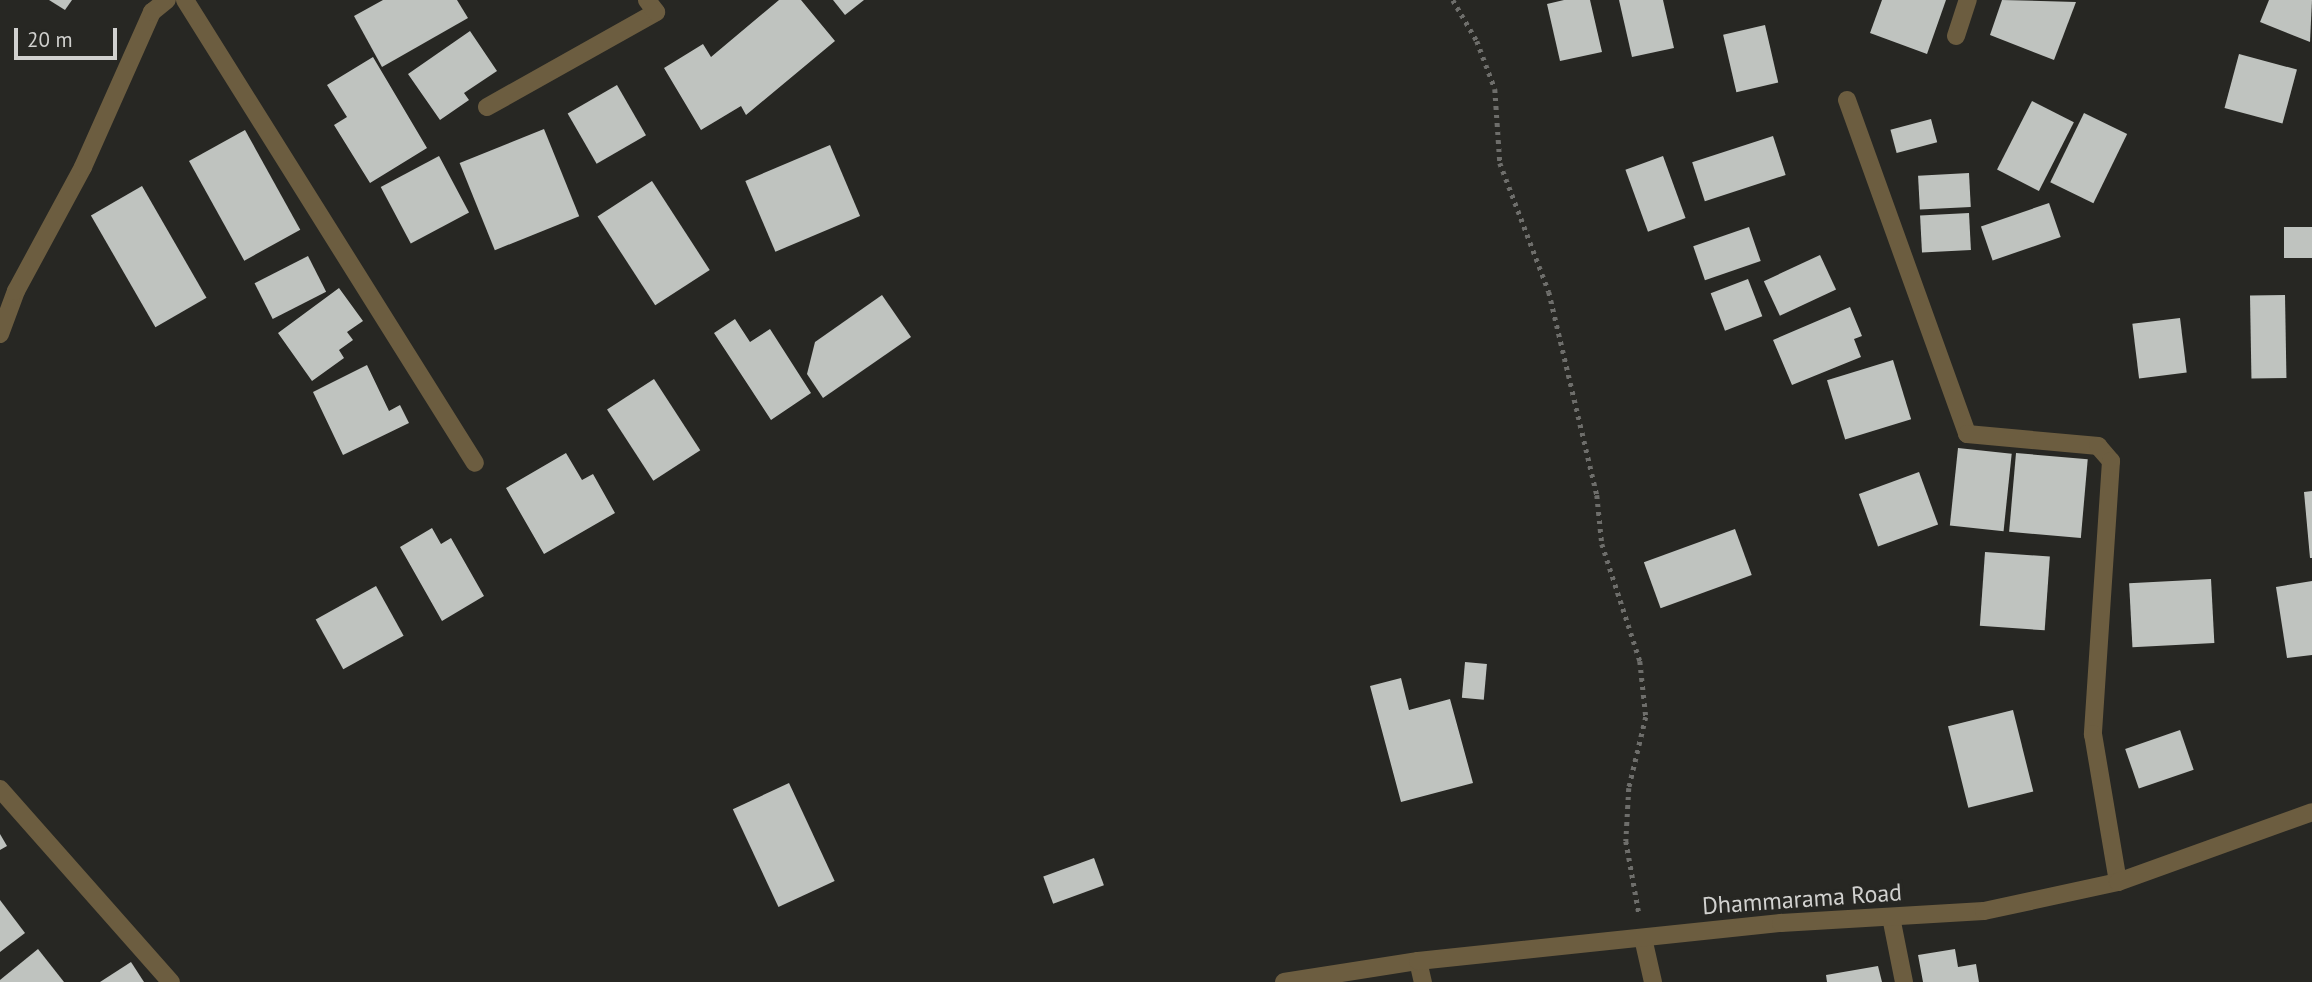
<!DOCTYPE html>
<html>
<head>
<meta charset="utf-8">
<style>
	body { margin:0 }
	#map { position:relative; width:2312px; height:982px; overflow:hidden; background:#272723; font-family:"PT Sans",sans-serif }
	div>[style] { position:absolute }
	.building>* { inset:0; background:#bfc3bf; transform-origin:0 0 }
	.path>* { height:4.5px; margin-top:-2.25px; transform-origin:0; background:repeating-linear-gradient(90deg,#6e6e6b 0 3.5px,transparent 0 8.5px) }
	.minor>* { height:18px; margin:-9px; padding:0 9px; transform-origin:9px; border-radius:9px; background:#6c5d40 }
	span { translate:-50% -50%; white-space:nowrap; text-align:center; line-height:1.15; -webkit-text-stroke:7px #272723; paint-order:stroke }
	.street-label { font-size:24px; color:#d1d1cf }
	.scale { position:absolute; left:14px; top:28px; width:103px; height:32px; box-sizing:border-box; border:4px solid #d1d1cf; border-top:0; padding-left:9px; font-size:21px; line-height:24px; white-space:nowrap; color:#d1d1cf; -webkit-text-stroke:5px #272723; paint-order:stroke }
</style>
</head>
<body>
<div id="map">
	<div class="building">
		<i style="clip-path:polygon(49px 0,72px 0,65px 10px)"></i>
		<i style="clip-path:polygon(383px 0,457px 0,468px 18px,382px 67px,354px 16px)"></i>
		<i style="clip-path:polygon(779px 0,801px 0,835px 41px,746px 115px,741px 106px,701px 130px,664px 68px,703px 44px,711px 57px)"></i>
		<i style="clip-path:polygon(833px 0,864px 0,845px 15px)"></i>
		<i style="clip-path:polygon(1564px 0,1590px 0,1602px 52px,1560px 61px,1547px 4px)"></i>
		<i style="clip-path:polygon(1619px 0,1663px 0,1674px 48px,1632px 57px)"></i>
		<i style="clip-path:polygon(1882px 0,1946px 0,1927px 54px,1870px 33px)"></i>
		<i style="clip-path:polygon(2002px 0,2076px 2px,2054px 60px,1990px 35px)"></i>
		<i style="clip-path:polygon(2269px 0,2312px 0,2310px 42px,2260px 22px)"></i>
		<i style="left:1765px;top:25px;width:59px;height:43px;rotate:77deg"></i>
		<i style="clip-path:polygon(470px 31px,497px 71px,464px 93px,469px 100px,440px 120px,408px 74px)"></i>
		<i style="left:2239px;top:54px;width:60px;height:56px;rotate:15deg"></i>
		<i style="clip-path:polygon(373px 57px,427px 148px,370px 183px,334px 125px,347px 117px,327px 85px)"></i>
		<i style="left:617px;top:85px;width:58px;height:57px;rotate:60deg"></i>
		<i style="left:2032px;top:101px;width:47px;height:77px;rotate:27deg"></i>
		<i style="left:2084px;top:113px;width:48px;height:77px;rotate:26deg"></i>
		<i style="left:1931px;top:119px;width:24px;height:42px;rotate:75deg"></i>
		<i style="left:544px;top:129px;width:94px;height:91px;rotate:68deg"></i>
		<i style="left:245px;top:130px;width:114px;height:64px;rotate:61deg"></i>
		<i style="left:1773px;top:136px;width:41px;height:85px;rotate:72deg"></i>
		<i style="left:830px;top:145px;width:77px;height:92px;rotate:67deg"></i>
		<i style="left:439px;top:156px;width:64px;height:66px;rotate:62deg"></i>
		<i style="left:1663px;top:156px;width:66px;height:40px;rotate:70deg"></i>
		<i style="left:1969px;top:173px;width:34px;height:51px;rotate:87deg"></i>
		<i style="left:652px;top:181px;width:106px;height:65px;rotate:57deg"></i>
		<i style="left:142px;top:186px;width:129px;height:59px;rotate:60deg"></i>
		<i style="left:2049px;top:203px;width:36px;height:72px;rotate:71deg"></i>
		<i style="left:1969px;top:213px;width:37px;height:49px;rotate:87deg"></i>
		<i style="left:1749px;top:227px;width:36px;height:59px;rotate:71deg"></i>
		<i style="left:2284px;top:227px;width:28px;height:31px"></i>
		<i style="left:1820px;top:255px;width:38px;height:62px;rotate:65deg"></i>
		<i style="left:308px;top:256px;width:40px;height:60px;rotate:63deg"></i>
		<i style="left:1748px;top:279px;width:40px;height:40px;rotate:69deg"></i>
		<i style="clip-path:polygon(339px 288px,363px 321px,347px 332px,353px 340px,339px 350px,344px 358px,312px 381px,278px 333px)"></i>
		<i style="clip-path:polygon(882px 295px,911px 337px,823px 398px,807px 374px,815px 342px)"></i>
		<i style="left:2285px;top:295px;width:83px;height:35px;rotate:89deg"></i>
		<i style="clip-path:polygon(1850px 307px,1862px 336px,1854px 339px,1861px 357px,1792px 385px,1773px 340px)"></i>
		<i style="left:2180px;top:318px;width:55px;height:48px;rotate:83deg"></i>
		<i style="clip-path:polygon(735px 319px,750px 342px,770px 329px,811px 393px,771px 420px,714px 333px)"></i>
		<i style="left:1893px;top:360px;width:62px;height:69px;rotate:73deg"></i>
		<i style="clip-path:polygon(367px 365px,389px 411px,400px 405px,409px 423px,343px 455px,313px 392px)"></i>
		<i style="left:654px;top:379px;width:85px;height:56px;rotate:57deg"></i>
		<i style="left:1958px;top:448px;width:54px;height:78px;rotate:6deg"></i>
		<i style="clip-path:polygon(566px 453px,582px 480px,593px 474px,615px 513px,544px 554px,506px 488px)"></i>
		<i style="left:2016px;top:453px;width:72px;height:79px;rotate:5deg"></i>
		<i style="left:1919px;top:472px;width:56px;height:64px;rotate:70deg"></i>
		<i style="clip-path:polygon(2312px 491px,2312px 558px,2310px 558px,2304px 492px)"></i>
		<i style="clip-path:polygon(432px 528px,441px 544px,451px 538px,484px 596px,442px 621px,400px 547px)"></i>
		<i style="left:1735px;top:529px;width:49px;height:97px;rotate:70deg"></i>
		<i style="left:1985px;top:552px;width:65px;height:74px;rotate:4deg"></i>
		<i style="left:2211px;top:579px;width:64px;height:82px;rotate:87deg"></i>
		<i style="clip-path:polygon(2312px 581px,2312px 655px,2287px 658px,2276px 587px)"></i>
		<i style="left:376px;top:586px;width:57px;height:69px;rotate:61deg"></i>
		<i style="left:1465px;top:662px;width:22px;height:36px;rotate:5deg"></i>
		<i style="clip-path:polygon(1401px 678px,1409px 710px,1450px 699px,1473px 783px,1401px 802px,1370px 686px)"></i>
		<i style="left:2013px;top:710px;width:84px;height:67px;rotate:76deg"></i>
		<i style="left:2180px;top:730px;width:42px;height:58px;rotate:71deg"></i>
		<i style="left:789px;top:783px;width:108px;height:62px;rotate:65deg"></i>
		<i style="clip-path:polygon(0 834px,7px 846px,0 850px)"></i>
		<i style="left:1094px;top:858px;width:29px;height:54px;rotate:70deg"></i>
		<i style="clip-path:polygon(0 900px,25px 933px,0 952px)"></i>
		<i style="clip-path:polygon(38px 949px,64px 982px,0 982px,0 980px)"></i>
		<i style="clip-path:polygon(1955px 949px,1958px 967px,1976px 964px,1979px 982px,1923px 982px,1918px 955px)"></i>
		<i style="clip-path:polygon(131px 962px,144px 982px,100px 982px)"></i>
		<i style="clip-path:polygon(1878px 966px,1882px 982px,1827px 982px,1826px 975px)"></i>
	</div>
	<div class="path">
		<i style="left:1453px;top:0;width:48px;rotate:59.7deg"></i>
		<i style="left:1477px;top:41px;width:51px;rotate:69.4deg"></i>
		<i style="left:1495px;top:89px;width:74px;rotate:86.1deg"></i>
		<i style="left:1500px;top:163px;width:138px;rotate:69.2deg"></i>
		<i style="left:1549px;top:292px;width:209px;rotate:76.7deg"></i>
		<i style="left:1597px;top:495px;width:49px;rotate:84.2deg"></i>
		<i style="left:1602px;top:544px;width:123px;rotate:72deg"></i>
		<i style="left:1640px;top:661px;width:56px;rotate:83.9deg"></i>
		<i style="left:1646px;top:717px;width:73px;rotate:103.5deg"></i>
		<i style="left:1629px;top:788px;width:53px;rotate:93.2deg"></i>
		<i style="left:1626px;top:841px;width:73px;rotate:79.8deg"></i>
	</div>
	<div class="minor">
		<i style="left:185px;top:0;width:546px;rotate:57.94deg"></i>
		<i style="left:1956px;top:36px;width:38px;rotate:-72deg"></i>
		<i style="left:1847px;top:100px;width:355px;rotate:70.2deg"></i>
		<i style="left:1967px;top:434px;width:132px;rotate:5.2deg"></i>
		<i style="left:2098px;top:446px;width:20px;rotate:49deg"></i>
		<i style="left:2111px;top:461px;width:274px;rotate:93.8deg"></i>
		<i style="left:2093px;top:734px;width:150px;rotate:80.4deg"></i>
		<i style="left:487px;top:107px;width:194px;rotate:-29.3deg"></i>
		<i style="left:656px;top:12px;width:15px;rotate:-127deg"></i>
		<i style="left:0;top:334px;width:46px;rotate:-69.6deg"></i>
		<i style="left:16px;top:291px;width:141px;rotate:-61.6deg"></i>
		<i style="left:83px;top:167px;width:170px;rotate:-66deg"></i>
		<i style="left:152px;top:12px;width:19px;rotate:-39deg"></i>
		<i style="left:0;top:789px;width:258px;rotate:48.5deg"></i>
		<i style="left:1891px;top:917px;width:66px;rotate:78.7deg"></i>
		<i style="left:1643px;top:938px;width:45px;rotate:77.2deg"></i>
		<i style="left:1418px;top:961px;width:22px;rotate:77deg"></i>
		<i style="left:1284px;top:982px;width:136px;rotate:-8.9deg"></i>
		<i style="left:1418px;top:961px;width:365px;rotate:-6deg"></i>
		<i style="left:1781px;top:923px;width:203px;rotate:-3.4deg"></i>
		<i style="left:1984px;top:911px;width:137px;rotate:-12.2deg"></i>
		<i style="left:2118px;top:882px;width:206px;rotate:-19.8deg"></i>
	</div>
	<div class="street-label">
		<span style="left:1802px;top:899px;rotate:-4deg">Dhammarama Road</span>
	</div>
	<div class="scale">20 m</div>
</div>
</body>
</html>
